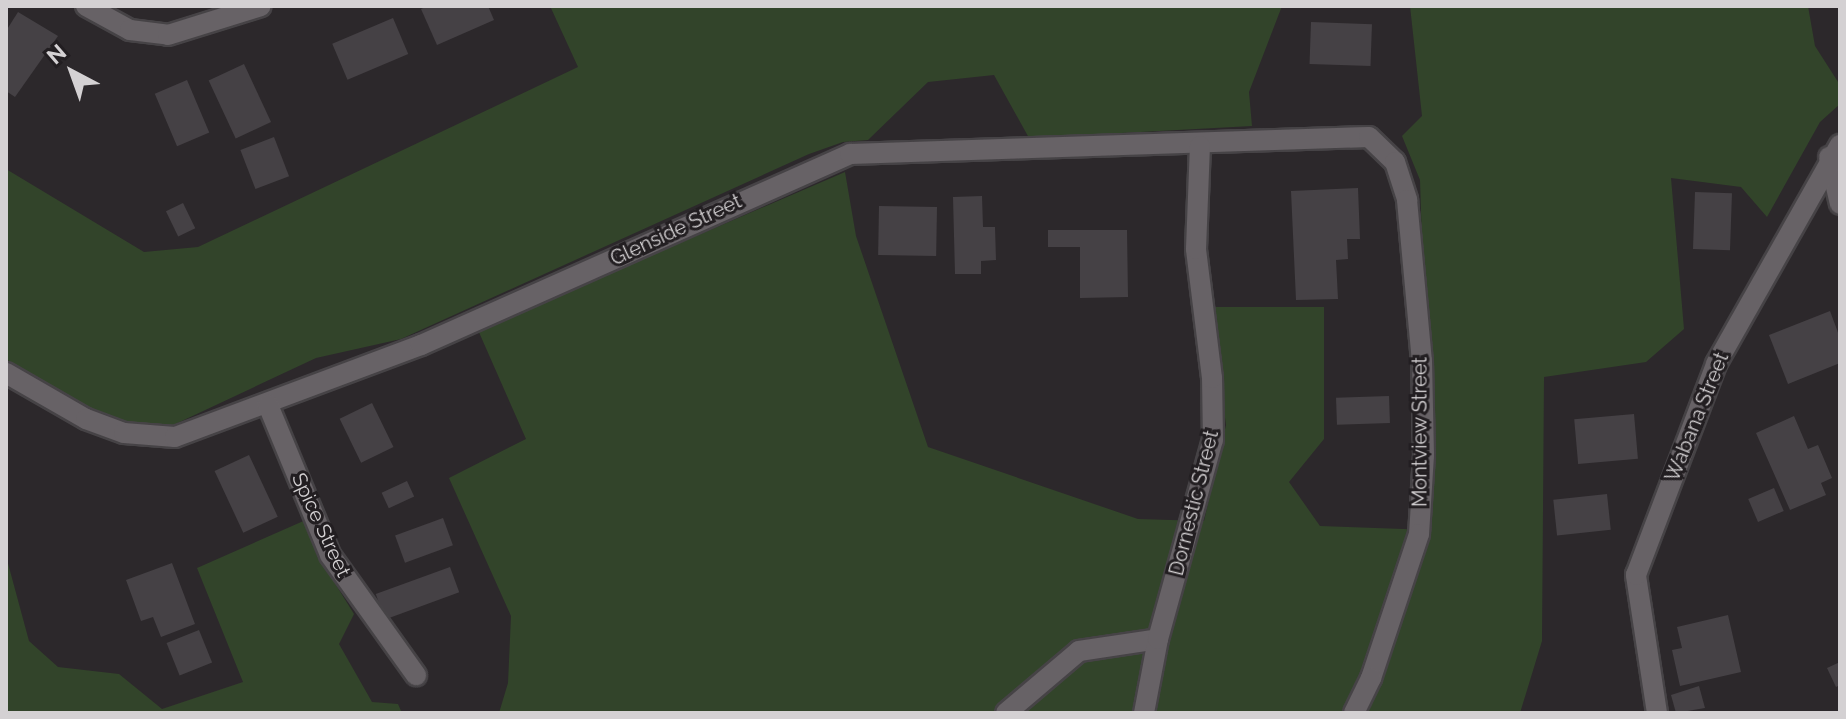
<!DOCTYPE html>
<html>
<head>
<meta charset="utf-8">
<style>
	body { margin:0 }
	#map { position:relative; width:1846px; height:719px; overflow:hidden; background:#2c282b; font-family:Raleway,sans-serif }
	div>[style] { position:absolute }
	.green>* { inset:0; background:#32442a }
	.building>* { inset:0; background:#454145; transform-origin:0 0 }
	.roads { filter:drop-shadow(2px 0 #464346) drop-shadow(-2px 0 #464346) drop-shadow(0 2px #464346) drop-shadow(0 -2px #464346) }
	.minor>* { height:20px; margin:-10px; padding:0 10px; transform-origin:10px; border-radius:10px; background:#676266 }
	span { translate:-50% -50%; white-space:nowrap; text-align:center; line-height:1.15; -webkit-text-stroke:6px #221e21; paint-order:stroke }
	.street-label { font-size:20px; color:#d4d1d3 }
	.frame { position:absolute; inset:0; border:8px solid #d4d1d3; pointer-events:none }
	.north { position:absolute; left:32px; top:32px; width:80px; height:80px; -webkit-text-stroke:6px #221e21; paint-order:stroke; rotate:319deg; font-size:22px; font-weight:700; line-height:32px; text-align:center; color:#d4d1d3 }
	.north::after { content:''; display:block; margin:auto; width:28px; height:36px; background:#d4d1d3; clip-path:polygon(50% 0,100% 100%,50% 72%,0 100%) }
</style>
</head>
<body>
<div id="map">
	<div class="green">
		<i style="clip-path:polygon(550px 6px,1282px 6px,1249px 92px,1252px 126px,1029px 138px,994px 75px,928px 82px,868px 140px,843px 142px,809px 154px,401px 339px,316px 358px,169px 427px,123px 423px,71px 401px,6px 359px,6px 169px,144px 252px,198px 247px,578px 67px)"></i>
		<i style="clip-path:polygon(1410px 6px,1808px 6px,1815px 46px,1840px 85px,1840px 104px,1820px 122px,1767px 217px,1741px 187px,1671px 178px,1684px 329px,1646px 362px,1544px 377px,1542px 641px,1520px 713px,499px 713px,508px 683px,511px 616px,449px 478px,526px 439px,478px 330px,845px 172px,856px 236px,928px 447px,1138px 519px,1204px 521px,1226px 425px,1210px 307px,1324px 307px,1324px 439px,1289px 482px,1320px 526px,1431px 530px,1420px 180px,1402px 136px,1422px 116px)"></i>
		<i style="clip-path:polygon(308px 519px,323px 564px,354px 614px,339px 644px,372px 702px,398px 704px,402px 713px,6px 713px,6px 556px,29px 641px,58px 667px,119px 674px,162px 709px,243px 682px,197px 568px)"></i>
	</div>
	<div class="building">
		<i style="clip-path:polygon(428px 6px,488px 6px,494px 20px,437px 45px,421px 9px)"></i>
		<i style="clip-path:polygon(18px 12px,58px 36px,15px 97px,6px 91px,6px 31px)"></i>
		<i style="left:393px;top:18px;width:39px;height:66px;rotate:67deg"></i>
		<i style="left:1311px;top:22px;width:61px;height:42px;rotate:2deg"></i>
		<i style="left:244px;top:64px;width:64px;height:39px;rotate:65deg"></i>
		<i style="left:187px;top:80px;width:57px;height:35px;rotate:67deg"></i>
		<i style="left:274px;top:137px;width:42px;height:36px;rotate:69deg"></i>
		<i style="clip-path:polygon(1358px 188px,1360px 239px,1347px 239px,1348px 259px,1336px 260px,1338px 299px,1296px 300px,1291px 191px)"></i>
		<i style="left:1695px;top:192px;width:37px;height:57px;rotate:2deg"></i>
		<i style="clip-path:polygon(982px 196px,983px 227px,995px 227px,996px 260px,981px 261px,981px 274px,955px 274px,953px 197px)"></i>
		<i style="left:183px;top:203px;width:28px;height:19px;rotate:64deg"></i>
		<i style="left:879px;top:206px;width:58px;height:49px;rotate:1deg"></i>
		<i style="clip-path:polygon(1048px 230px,1127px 230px,1128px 297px,1080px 298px,1080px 247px,1048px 247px)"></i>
		<i style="clip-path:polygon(1830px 311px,1840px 338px,1840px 363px,1788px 384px,1769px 335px)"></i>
		<i style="left:1389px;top:396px;width:27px;height:53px;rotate:88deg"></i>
		<i style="left:372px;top:403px;width:49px;height:36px;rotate:64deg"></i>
		<i style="left:1634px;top:414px;width:45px;height:60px;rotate:85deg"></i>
		<i style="clip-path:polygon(1794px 416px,1808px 449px,1818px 445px,1832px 478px,1821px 483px,1826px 495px,1790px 510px,1756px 433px)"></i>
		<i style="left:249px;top:455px;width:68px;height:38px;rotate:65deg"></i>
		<i style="left:407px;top:481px;width:17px;height:28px;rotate:65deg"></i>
		<i style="left:1774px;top:488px;width:25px;height:28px;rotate:67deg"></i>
		<i style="left:1607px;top:494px;width:36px;height:54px;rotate:84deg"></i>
		<i style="left:443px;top:518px;width:29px;height:51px;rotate:70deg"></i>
		<i style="clip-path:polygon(172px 563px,195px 624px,161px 637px,153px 617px,141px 621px,126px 580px)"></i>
		<i style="left:450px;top:567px;width:27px;height:79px;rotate:70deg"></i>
		<i style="clip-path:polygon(1728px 615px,1741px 672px,1680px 686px,1672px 650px,1682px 648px,1677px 627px)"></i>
		<i style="left:199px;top:630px;width:35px;height:35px;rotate:68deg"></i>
		<i style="clip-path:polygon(1840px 662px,1840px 685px,1836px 687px,1827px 668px)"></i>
		<i style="clip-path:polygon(1699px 686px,1705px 708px,1676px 713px,1671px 695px)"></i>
	</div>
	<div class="roads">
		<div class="minor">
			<i style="left:86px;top:6px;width:50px;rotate:28.6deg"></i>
			<i style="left:130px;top:30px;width:38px;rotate:7deg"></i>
			<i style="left:168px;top:35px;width:97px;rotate:-17.3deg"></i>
			<i style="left:1829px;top:157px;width:48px;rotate:76.8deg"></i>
			<i style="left:6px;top:373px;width:92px;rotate:29.9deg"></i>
			<i style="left:86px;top:419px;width:40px;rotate:20.2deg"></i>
			<i style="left:124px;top:433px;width:51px;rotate:4.5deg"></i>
			<i style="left:175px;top:437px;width:263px;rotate:-20.5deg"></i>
			<i style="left:421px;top:345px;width:470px;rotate:-24deg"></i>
			<i style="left:850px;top:154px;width:519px;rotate:-1.88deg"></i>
			<i style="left:1369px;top:137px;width:36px;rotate:44deg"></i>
			<i style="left:1395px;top:162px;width:40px;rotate:72deg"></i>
			<i style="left:1407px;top:200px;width:162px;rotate:84.7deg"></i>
			<i style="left:1422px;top:361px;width:94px;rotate:88.8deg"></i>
			<i style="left:1424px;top:455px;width:79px;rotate:93.6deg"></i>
			<i style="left:1419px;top:534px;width:152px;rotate:108.4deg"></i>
			<i style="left:1371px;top:678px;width:39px;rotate:116deg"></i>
			<i style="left:268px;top:405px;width:162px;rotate:67.5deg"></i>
			<i style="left:330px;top:555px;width:148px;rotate:54.4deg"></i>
			<i style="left:1006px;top:713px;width:96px;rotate:-40.3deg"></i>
			<i style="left:1079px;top:651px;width:80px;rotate:-8.6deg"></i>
			<i style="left:1144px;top:713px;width:75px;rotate:-79.3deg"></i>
			<i style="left:1158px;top:639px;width:206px;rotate:-74.6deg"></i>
			<i style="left:1213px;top:440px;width:62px;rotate:-90.9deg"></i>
			<i style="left:1212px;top:378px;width:130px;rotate:-97.1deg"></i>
			<i style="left:1196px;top:249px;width:103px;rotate:-87.8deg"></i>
			<i style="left:1657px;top:713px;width:140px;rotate:-98.7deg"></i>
			<i style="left:1636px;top:575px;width:226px;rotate:-69.2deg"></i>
			<i style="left:1716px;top:364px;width:252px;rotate:-60.5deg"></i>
		</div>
	</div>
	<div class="street-label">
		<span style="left:676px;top:230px;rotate:-25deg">Glenside Street</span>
		<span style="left:1697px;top:417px;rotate:-68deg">Wabana Street</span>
		<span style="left:1420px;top:432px;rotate:-90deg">Montview Street</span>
		<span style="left:1194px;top:503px;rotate:-76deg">Dornestic Street</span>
		<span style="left:321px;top:525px;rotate:65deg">Spice Street</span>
	</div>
	<div class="frame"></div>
	<div class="north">N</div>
</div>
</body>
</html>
